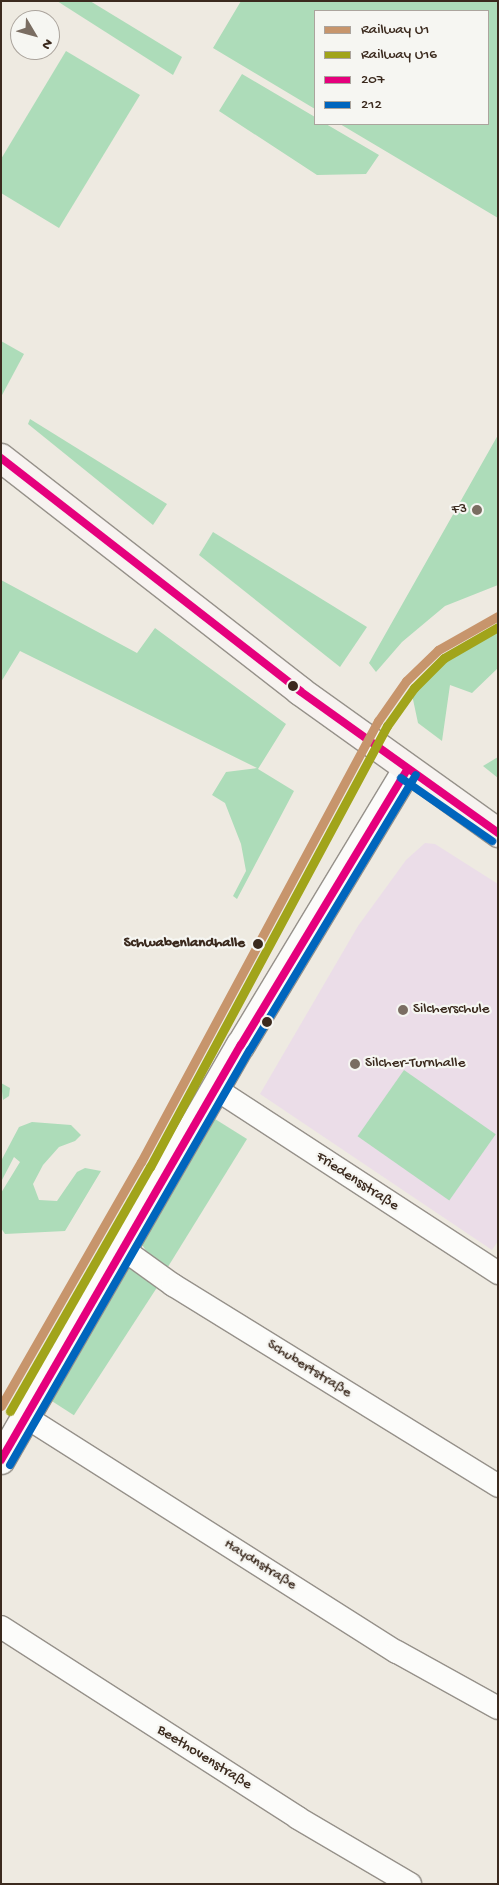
<!DOCTYPE html>
<html>
<head>
<meta charset="utf-8">
<style>
	body { margin:0 }
	#map { position:relative; width:499px; height:1885px; overflow:hidden; background:#eeeae1; font-family:"Gochi Hand",sans-serif }
	div>[style] { position:absolute }
	.built>* { inset:0; background:#ebdde8 }
	.green>* { inset:0; background:#addcb9; transform-origin:0 0 }
	.roads { filter:drop-shadow(1px 0 #96918a) drop-shadow(-1px 0 #96918a) drop-shadow(0 1px #96918a) drop-shadow(0 -1px #96918a) }
	.minor>* { height:22px; margin:-11px; padding:0 11px; transform-origin:11px; border-radius:11px; background:#fcfcfa }
	.tertiary>* { height:28px; margin:-14px; padding:0 14px; transform-origin:14px; border-radius:14px; background:#fcfcfa }
	.secondary>* { height:28px; margin:-14px; padding:0 14px; transform-origin:14px; border-radius:14px; background:#f7f3f0 }
	.bus-1>* { height:8px; margin:-4px; padding:0 4px; transform-origin:4px; border-radius:4px; background:#e5007d }
	.bus-2>* { height:8px; margin:-4px; padding:0 4px; transform-origin:4px; border-radius:4px; background:#0065bd }
	.rail-1>* { height:9px; margin:-4.5px; padding:0 4.5px; transform-origin:4.5px; border-radius:4.5px; background:#c7956c }
	.rail-2>* { height:9px; margin:-4.5px; padding:0 4.5px; transform-origin:4.5px; border-radius:4.5px; background:#a1a41a }
	.dots>* { width:14px; height:14px; translate:-50% -50%; box-sizing:border-box; border:2px solid #f6f6f2; border-radius:50% }
	span { translate:-50% -50%; white-space:nowrap; text-align:center; line-height:1.15; -webkit-text-stroke:4.5px #f6f6f2; paint-order:stroke }
	.poi-label { font-size:15px; color:#3b2a1e }
	.right { translate:-100% -50%; text-align:right }
	.left { translate:0 -50%; text-align:left }
	.stop-label { font-size:15px; color:#3b2a1e; font-weight:700 }
	.street-label { font-size:15px; color:#3b2a1e }
	.frame { position:absolute; inset:0; border:2px solid #3b2a1e; pointer-events:none }
	.legend { position:absolute; left:314px; top:10px; width:175px; height:115px; box-sizing:border-box; background:#f6f6f2; border:1px solid #aba49d; margin:0; padding:6px 9px; list-style:none; font-size:15px; color:#3b2a1e }
	.legend li { display:flex; align-items:center; gap:10px; height:25px }
	.legend b { width:25px; border:1px solid #aba49d }
	.north { position:absolute; left:10px; top:10px; width:50px; height:50px; box-sizing:border-box; background:#f6f6f2; border:1px solid #aba49d; border-radius:50%; rotate:127deg; font-size:14px; font-weight:700; line-height:20px; text-align:center; color:#3b2a1e }
	.north::after { content:''; display:block; margin:auto; width:18px; height:22px; background:#7a6d62; clip-path:polygon(50% 0,100% 100%,50% 72%,0 100%) }
</style>
</head>
<body>
<div id="map">
	<div class="built">
		<i style="clip-path:polygon(425px 843px,435px 844px,498px 884px,498px 1241px,492px 1250px,260px 1094px,358px 926px,406px 860px)"></i>
	</div>
	<div class="green">
		<i style="clip-path:polygon(57px 1px,90px 1px,182px 57px,173px 75px)"></i>
		<i style="clip-path:polygon(241px 1px,498px 1px,498px 218px,340px 124px,488px 124px,488px 11px,315px 11px,315px 109px,213px 48px)"></i>
		<i style="clip-path:polygon(66px 51px,140px 95px,59px 228px,1px 193px,1px 159px)"></i>
		<i style="clip-path:polygon(242px 74px,315px 117px,315px 124px,326px 124px,379px 155px,366px 174px,317px 175px,219px 111px)"></i>
		<i style="clip-path:polygon(1px 341px,24px 354px,1px 397px)"></i>
		<i style="clip-path:polygon(30px 419px,167px 504px,153px 525px,28px 424px)"></i>
		<i style="clip-path:polygon(498px 435px,498px 585px,445px 606px,402px 642px,376px 672px,369px 663px)"></i>
		<i style="clip-path:polygon(213px 532px,367px 627px,340px 667px,199px 555px)"></i>
		<i style="clip-path:polygon(1px 580px,137px 653px,155px 628px,286px 724px,258px 769px,294px 791px,237px 899px,233px 896px,246px 871px,241px 844px,225px 803px,212px 795px,226px 772px,257px 768px,20px 651px,1px 682px)"></i>
		<i style="clip-path:polygon(498px 626px,498px 668px,472px 693px,450px 685px,442px 741px,418px 723px,411px 690px,434px 664px,465px 642px)"></i>
		<i style="clip-path:polygon(498px 757px,498px 778px,483px 766px)"></i>
		<i style="left:404px;top:1070px;width:112px;height:81px;rotate:35deg"></i>
		<i style="clip-path:polygon(1px 1083px,10px 1088px,9px 1096px,3px 1100px)"></i>
		<i style="clip-path:polygon(215px 1119px,247px 1139px,166px 1270px,148px 1254px,141px 1243px)"></i>
		<i style="clip-path:polygon(32px 1122px,71px 1125px,81px 1135px,75px 1141px,59px 1147px,43px 1165px,33px 1184px,39px 1200px,57px 1201px,77px 1172px,85px 1168px,101px 1171px,65px 1231px,5px 1234px,1px 1228px,1px 1193px,20px 1162px,14px 1157px,2px 1180px,1px 1161px,19px 1127px)"></i>
		<i style="left:130px;top:1261px;width:37px;height:160px;rotate:33deg"></i>
	</div>
	<div class="roads">
		<div class="minor">
			<i style="left:216px;top:1089px;width:337px;rotate:33.1deg"></i>
			<i style="left:123px;top:1249px;width:62px;rotate:35.8deg"></i>
			<i style="left:173px;top:1285px;width:382px;rotate:31.7deg"></i>
			<i style="left:26px;top:1417px;width:439px;rotate:32.4deg"></i>
			<i style="left:397px;top:1652px;width:115px;rotate:29deg"></i>
			<i style="left:1px;top:1627px;width:353px;rotate:32.7deg"></i>
			<i style="left:298px;top:1818px;width:130px;rotate:30.5deg"></i>
		</div>
		<div class="tertiary">
			<i style="left:1px;top:1460px;width:479px;rotate:-60deg"></i>
			<i style="left:241px;top:1045px;width:321px;rotate:-58.9deg"></i>
		</div>
		<div class="secondary">
			<i style="left:1px;top:458px;width:379px;rotate:37.9deg"></i>
			<i style="left:300px;top:691px;width:244px;rotate:35.6deg"></i>
		</div>
	</div>
	<div class="bus-1">
		<i style="left:1px;top:458px;width:379px;rotate:37.9deg"></i>
		<i style="left:300px;top:691px;width:244px;rotate:35.6deg"></i>
		<i style="left:1px;top:1460px;width:479px;rotate:-60deg"></i>
		<i style="left:241px;top:1045px;width:321px;rotate:-58.9deg"></i>
	</div>
	<div class="bus-2">
		<i style="left:401px;top:778px;width:111px;rotate:34.7deg"></i>
		<i style="left:10px;top:1465px;width:479px;rotate:-60deg"></i>
		<i style="left:250px;top:1050px;width:321px;rotate:-58.9deg"></i>
	</div>
	<div class="rail-1">
		<i style="left:1px;top:1406px;width:281px;rotate:-60.2deg"></i>
		<i style="left:141px;top:1162px;width:501px;rotate:-61.75deg"></i>
		<i style="left:378px;top:721px;width:49px;rotate:-55deg"></i>
		<i style="left:406px;top:681px;width:45px;rotate:-44.1deg"></i>
		<i style="left:438px;top:650px;width:69px;rotate:-29.5deg"></i>
	</div>
	<div class="rail-2">
		<i style="left:10px;top:1411px;width:281px;rotate:-60.2deg"></i>
		<i style="left:150px;top:1167px;width:501px;rotate:-61.75deg"></i>
		<i style="left:387px;top:726px;width:47px;rotate:-54.6deg"></i>
		<i style="left:414px;top:688px;width:42px;rotate:-45deg"></i>
		<i style="left:444px;top:658px;width:62px;rotate:-29.9deg"></i>
	</div>
	<div class="dots">
		<i style="left:477px;top:510px;background:#7a6d62"></i>
		<i style="left:293px;top:686px;background:#3b2a1e"></i>
		<i style="left:258px;top:944px;background:#3b2a1e"></i>
		<i style="left:403px;top:1010px;background:#7a6d62"></i>
		<i style="left:267px;top:1022px;background:#3b2a1e"></i>
		<i style="left:355px;top:1064px;background:#7a6d62"></i>
	</div>
	<div class="poi-label">
		<span class="right" style="left:467px;top:510px">F3</span>
		<span class="left" style="left:413px;top:1010px">Silcherschule</span>
		<span class="left" style="left:365px;top:1064px">Silcher-Turnhalle</span>
	</div>
	<div class="stop-label">
		<span class="right" style="left:245px;top:944px">Schwabenlandhalle</span>
	</div>
	<div class="street-label">
		<span style="left:357px;top:1182px;rotate:33deg">Friedensstraße</span>
		<span style="left:309px;top:1369px;rotate:32deg">Schubertstraße</span>
		<span style="left:260px;top:1565px;rotate:32deg">Haydnstraße</span>
		<span style="left:204px;top:1758px;rotate:32deg">Beethovenstraße</span>
	</div>
	<div class="frame"></div>
	<ul class="legend">
	<li><b style="height:6px;background:#c7956c"></b>Railway U1</li>
	<li><b style="height:6px;background:#a1a41a"></b>Railway U16</li>
	<li><b style="height:6px;background:#e5007d"></b>207</li>
	<li><b style="height:6px;background:#0065bd"></b>212</li>
	</ul>
	<div class="north">N</div>
</div>
</body>
</html>
